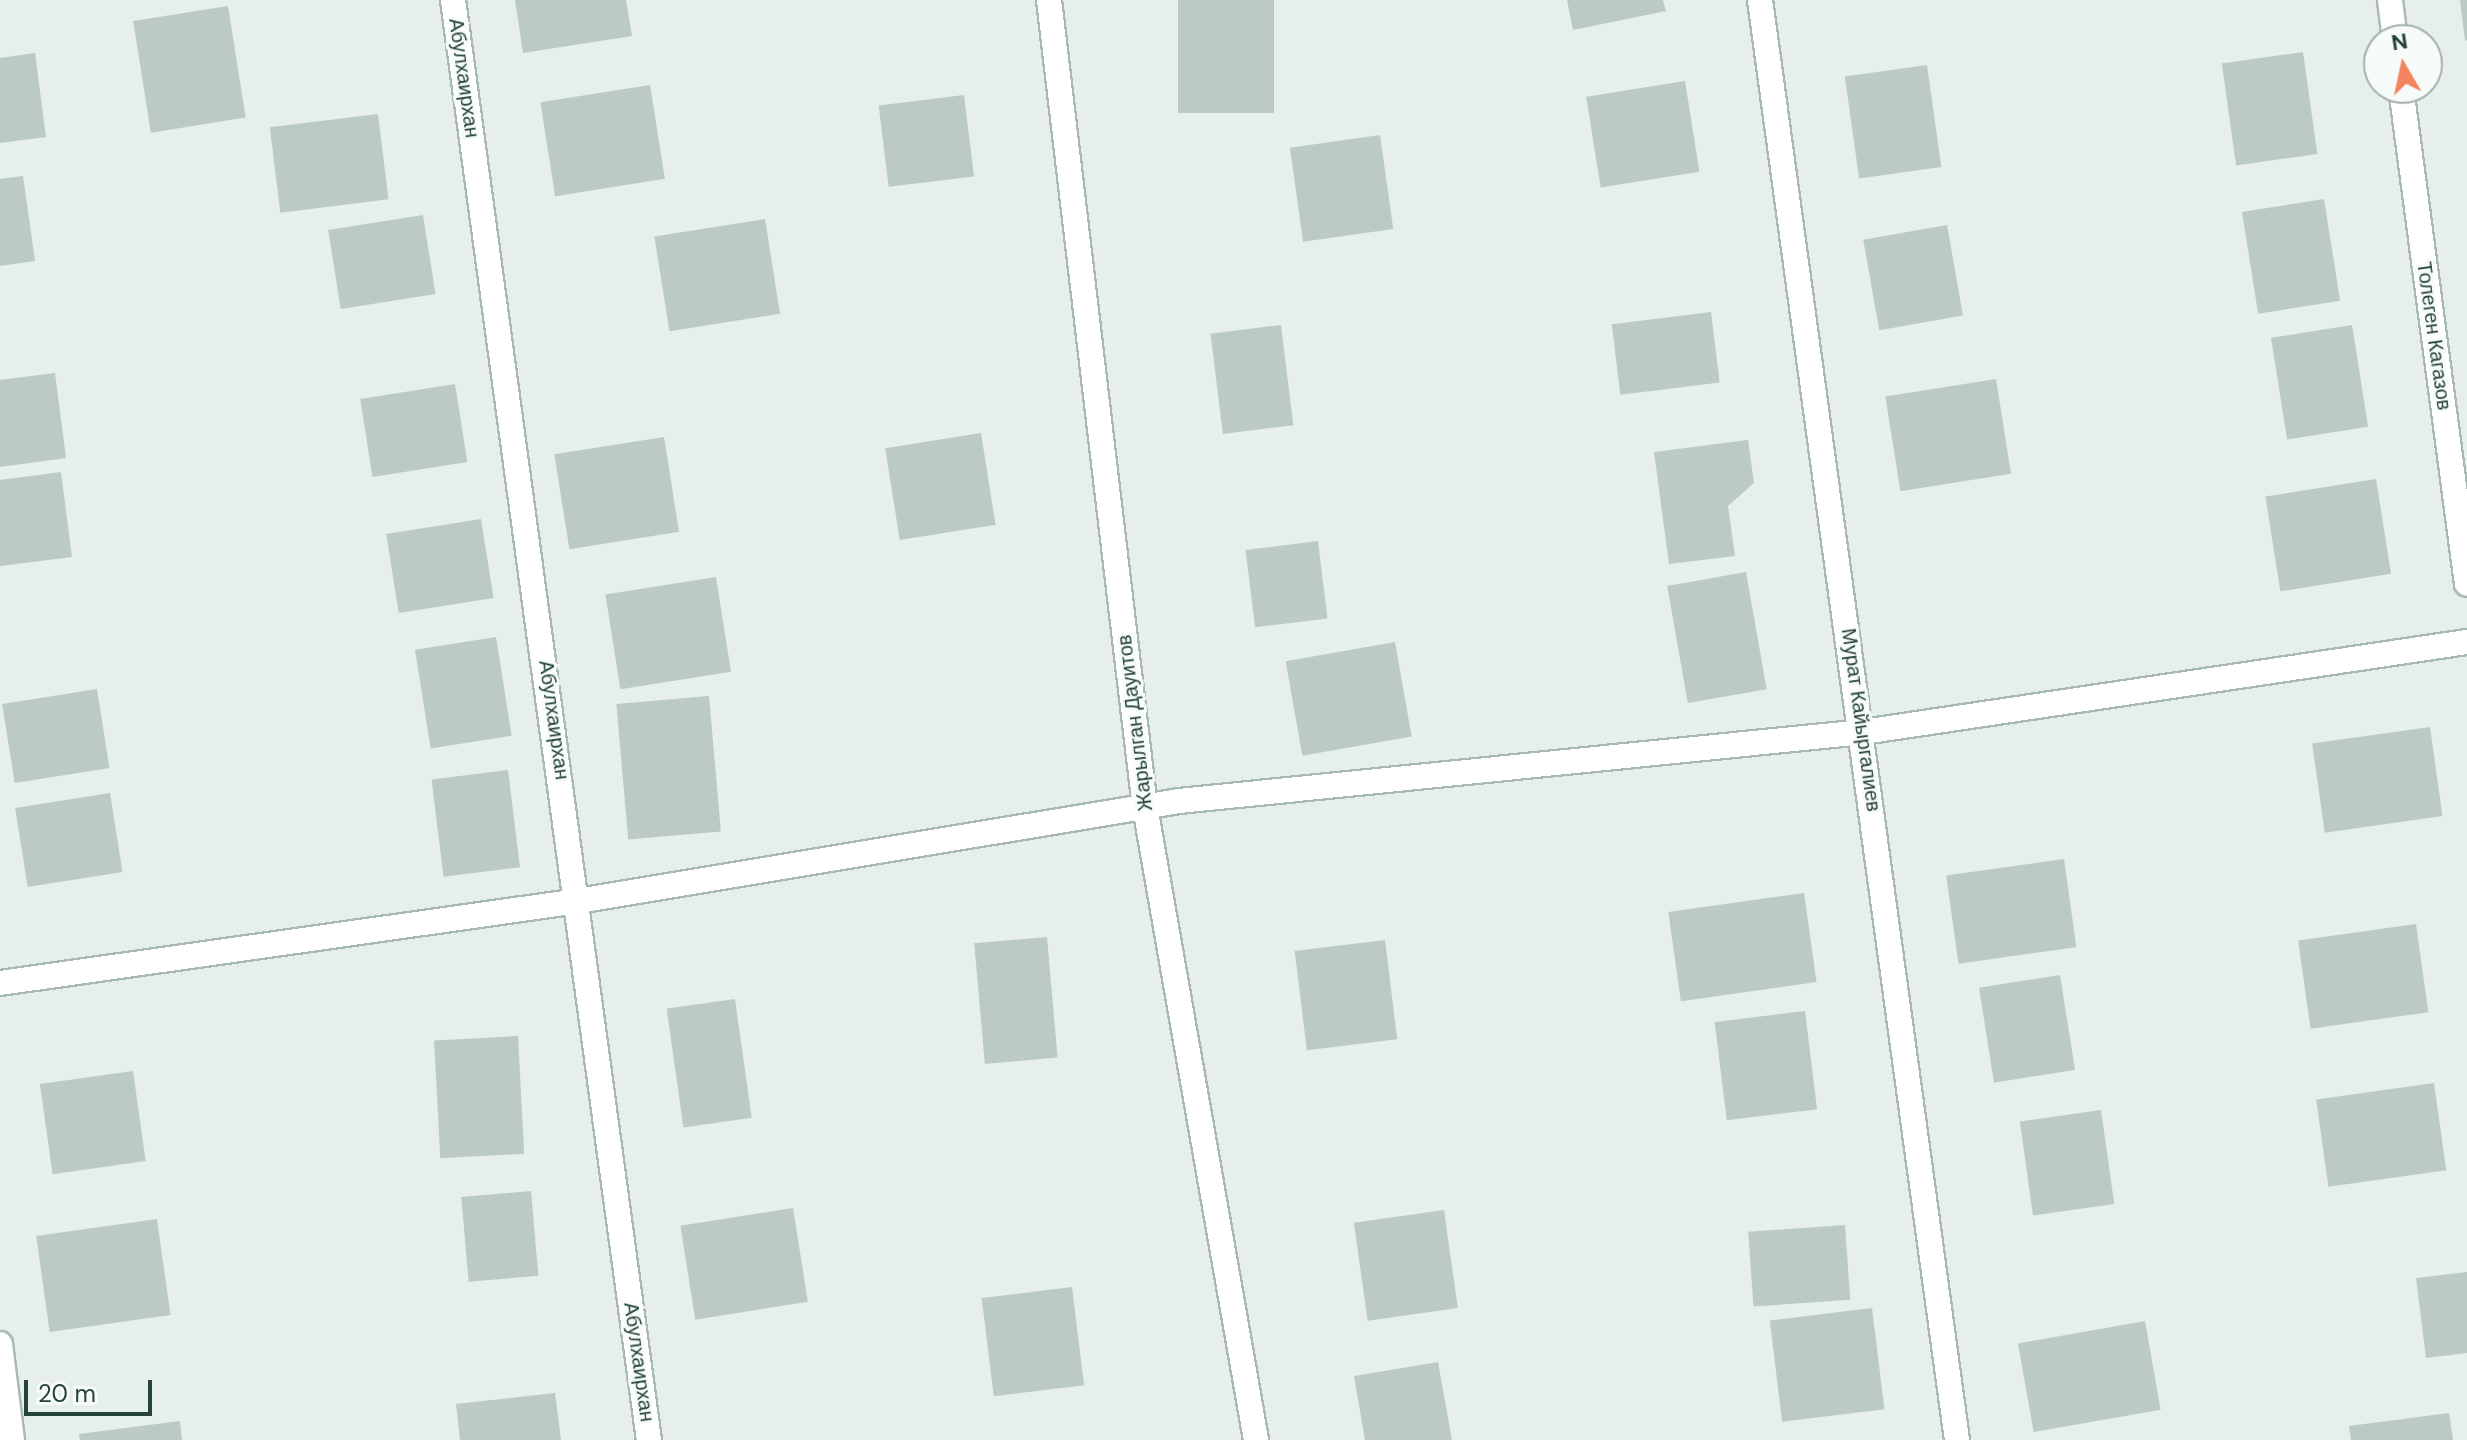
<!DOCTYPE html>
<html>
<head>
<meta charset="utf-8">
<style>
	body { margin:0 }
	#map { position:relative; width:2467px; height:1440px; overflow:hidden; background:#e6efeb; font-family:"DM Sans",sans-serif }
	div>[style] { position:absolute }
	.building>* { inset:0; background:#bbcac4; transform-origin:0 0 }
	.roads { filter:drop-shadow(2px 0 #a8b8b2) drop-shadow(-2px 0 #a8b8b2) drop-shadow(0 2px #a8b8b2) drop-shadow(0 -2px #a8b8b2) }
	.minor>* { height:24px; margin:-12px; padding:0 12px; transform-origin:12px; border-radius:12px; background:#fff }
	span { translate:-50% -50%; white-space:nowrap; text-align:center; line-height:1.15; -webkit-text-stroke:6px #f7fbf9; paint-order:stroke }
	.street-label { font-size:20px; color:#24423a }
	.north { position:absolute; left:2363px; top:24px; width:80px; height:80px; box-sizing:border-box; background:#f7fbf9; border:2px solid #a3b1ad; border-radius:50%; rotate:351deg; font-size:22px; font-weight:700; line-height:32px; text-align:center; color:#24423a }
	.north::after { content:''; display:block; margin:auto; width:28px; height:36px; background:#f4845f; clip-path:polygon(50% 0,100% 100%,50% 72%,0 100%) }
	.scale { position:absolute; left:24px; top:1380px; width:128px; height:36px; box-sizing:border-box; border:4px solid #24423a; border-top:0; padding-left:10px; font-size:24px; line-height:28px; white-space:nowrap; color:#24423a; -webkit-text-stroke:6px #f7fbf9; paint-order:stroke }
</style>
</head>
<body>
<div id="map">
	<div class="building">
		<i style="clip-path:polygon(515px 0,626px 0,632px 36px,523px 53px)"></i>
		<i style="left:1178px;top:0;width:96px;height:113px"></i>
		<i style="clip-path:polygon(1567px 0,1663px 0,1666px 11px,1573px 30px)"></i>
		<i style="clip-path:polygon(2460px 0,2467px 0,2467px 40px,2465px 41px)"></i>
		<i style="left:228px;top:6px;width:113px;height:96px;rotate:81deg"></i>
		<i style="left:2303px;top:52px;width:103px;height:82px;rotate:82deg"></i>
		<i style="clip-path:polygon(35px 53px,46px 137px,0 143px,0 58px)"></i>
		<i style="left:1927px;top:65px;width:103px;height:83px;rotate:82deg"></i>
		<i style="left:1685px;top:81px;width:92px;height:100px;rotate:81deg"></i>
		<i style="left:650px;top:85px;width:95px;height:111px;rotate:81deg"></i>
		<i style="left:964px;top:95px;width:82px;height:86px;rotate:83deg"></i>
		<i style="left:378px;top:114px;width:86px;height:109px;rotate:83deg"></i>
		<i style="left:1380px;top:135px;width:95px;height:91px;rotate:82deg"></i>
		<i style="clip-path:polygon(23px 176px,35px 261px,0 266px,0 179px)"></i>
		<i style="left:2324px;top:199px;width:103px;height:83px;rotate:81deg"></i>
		<i style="left:423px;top:215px;width:80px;height:96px;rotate:81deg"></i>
		<i style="left:765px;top:219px;width:96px;height:112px;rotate:81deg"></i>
		<i style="left:1947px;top:225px;width:92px;height:85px;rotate:80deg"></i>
		<i style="left:1711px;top:312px;width:71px;height:100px;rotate:83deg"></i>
		<i style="left:1281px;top:325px;width:101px;height:71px;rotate:83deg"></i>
		<i style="left:2352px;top:325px;width:103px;height:82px;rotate:81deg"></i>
		<i style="clip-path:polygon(55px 373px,66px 458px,0 467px,0 380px)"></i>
		<i style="left:1996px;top:379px;width:96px;height:112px;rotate:81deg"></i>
		<i style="left:455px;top:384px;width:79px;height:96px;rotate:81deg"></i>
		<i style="left:981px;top:433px;width:93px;height:97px;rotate:81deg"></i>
		<i style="left:664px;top:437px;width:96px;height:111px;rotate:81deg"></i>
		<i style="clip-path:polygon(1748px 440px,1754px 483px,1728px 506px,1735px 556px,1669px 564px,1654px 452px)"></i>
		<i style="clip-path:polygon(61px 472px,72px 557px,0 566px,0 480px)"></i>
		<i style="left:2376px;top:479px;width:96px;height:112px;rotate:81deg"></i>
		<i style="left:481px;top:519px;width:80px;height:96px;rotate:81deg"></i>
		<i style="left:1318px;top:541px;width:78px;height:73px;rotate:83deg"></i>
		<i style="left:1746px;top:572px;width:119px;height:80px;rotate:80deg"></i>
		<i style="left:716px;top:577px;width:96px;height:112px;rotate:81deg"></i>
		<i style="left:496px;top:637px;width:100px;height:82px;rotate:81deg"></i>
		<i style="left:1395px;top:642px;width:96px;height:111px;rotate:80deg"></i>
		<i style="left:97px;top:689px;width:80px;height:96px;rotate:81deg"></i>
		<i style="left:709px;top:696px;width:136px;height:93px;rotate:85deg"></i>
		<i style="left:2430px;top:727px;width:90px;height:119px;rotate:82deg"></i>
		<i style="left:508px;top:770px;width:98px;height:77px;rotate:83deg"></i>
		<i style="left:110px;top:793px;width:80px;height:96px;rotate:81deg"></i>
		<i style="left:2064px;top:859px;width:89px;height:119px;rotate:82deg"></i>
		<i style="left:1804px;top:893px;width:90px;height:137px;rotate:82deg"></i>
		<i style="left:2416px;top:924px;width:89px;height:119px;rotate:82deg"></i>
		<i style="left:1047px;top:937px;width:121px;height:73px;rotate:85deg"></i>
		<i style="left:1385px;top:940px;width:100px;height:91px;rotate:83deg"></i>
		<i style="left:2060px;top:975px;width:96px;height:82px;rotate:81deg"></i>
		<i style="left:735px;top:999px;width:120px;height:69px;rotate:82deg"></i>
		<i style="left:1805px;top:1011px;width:99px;height:91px;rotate:83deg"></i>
		<i style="left:518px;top:1036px;width:118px;height:84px;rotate:87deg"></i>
		<i style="left:133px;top:1071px;width:91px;height:94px;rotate:82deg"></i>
		<i style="left:2434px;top:1083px;width:88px;height:119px;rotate:82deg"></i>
		<i style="left:2101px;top:1110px;width:95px;height:82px;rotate:82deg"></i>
		<i style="left:531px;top:1191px;width:85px;height:70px;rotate:85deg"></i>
		<i style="left:793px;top:1208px;width:95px;height:114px;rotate:81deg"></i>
		<i style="left:1444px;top:1210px;width:99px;height:91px;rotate:82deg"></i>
		<i style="left:157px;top:1219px;width:97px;height:122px;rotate:82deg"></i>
		<i style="left:1845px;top:1225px;width:75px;height:97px;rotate:86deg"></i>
		<i style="clip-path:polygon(2467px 1272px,2467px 1353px,2426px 1358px,2416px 1278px)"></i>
		<i style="left:1072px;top:1287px;width:99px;height:91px;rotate:83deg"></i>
		<i style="left:1872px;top:1308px;width:102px;height:103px;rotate:83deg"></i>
		<i style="left:2145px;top:1321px;width:90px;height:129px;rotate:80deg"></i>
		<i style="clip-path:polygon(1438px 1362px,1452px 1440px,1365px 1440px,1354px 1376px)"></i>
		<i style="clip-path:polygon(555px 1393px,561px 1440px,460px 1440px,456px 1404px)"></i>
		<i style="clip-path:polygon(2449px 1413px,2453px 1440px,2351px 1440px,2349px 1426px)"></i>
		<i style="clip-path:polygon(180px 1421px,182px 1440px,80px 1440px,79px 1434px)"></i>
	</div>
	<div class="roads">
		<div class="minor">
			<i style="left:453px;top:0;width:1453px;rotate:82.25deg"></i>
			<i style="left:1049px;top:0;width:813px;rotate:83.22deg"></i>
			<i style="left:1145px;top:807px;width:643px;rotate:80.05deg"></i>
			<i style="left:1760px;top:0;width:1453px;rotate:82.21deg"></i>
			<i style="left:2390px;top:0;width:40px;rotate:82.9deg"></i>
			<i style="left:2401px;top:88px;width:500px;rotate:82.42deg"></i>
			<i style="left:0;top:983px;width:584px;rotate:-8.07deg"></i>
			<i style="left:578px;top:901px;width:609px;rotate:-9.45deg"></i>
			<i style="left:1179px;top:801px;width:687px;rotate:-5.76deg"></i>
			<i style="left:1863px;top:732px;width:611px;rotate:-8.48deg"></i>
			<i style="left:0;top:1344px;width:97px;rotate:82.9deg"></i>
		</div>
	</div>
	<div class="street-label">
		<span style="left:464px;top:78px;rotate:82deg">Абулхаирхан</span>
		<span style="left:2434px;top:336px;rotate:82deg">Толеген Кагазов</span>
		<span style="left:554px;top:720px;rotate:82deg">Абулхаирхан</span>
		<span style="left:1861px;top:720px;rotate:82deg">Мурат Кайыргалиев</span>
		<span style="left:1135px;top:723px;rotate:-97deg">Жарылган Дауитов</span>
		<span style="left:639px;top:1362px;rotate:82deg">Абулхаирхан</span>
	</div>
	<div class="north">N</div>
	<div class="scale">20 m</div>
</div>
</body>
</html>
